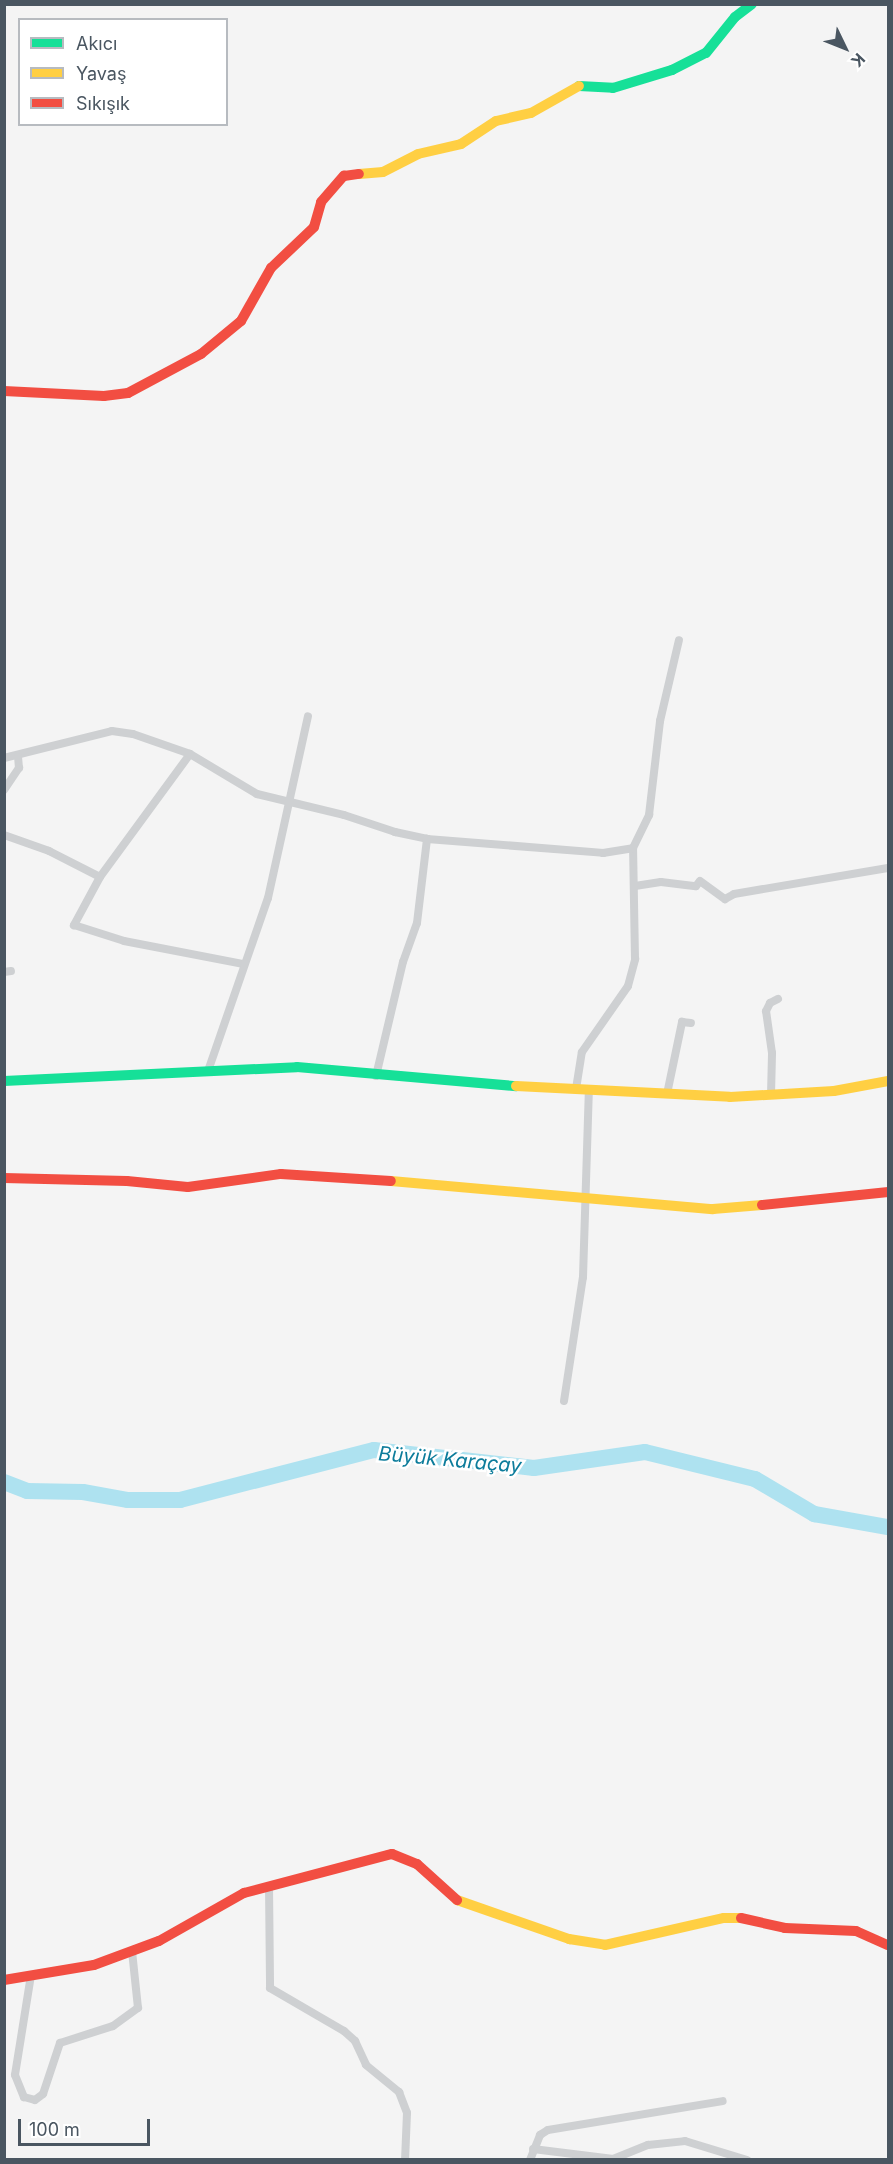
<!DOCTYPE html>
<html>
<head>
<meta charset="utf-8">
<style>
	body { margin:0 }
	#map { position:relative; width:893px; height:2164px; overflow:hidden; background:#f4f4f4; font-family:Inter,sans-serif }
	div>[style] { position:absolute }
	.river>* { height:16px; margin:-8px; padding:0 8px; transform-origin:8px; border-radius:8px; background:#aee2f0 }
	.street>* { height:8px; margin:-4px; padding:0 4px; transform-origin:4px; border-radius:4px; background:#ced0d2 }
	.fast>* { height:10px; margin:-5px; padding:0 5px; transform-origin:5px; border-radius:5px; background:#16e098 }
	.slow>* { height:10px; margin:-5px; padding:0 5px; transform-origin:5px; border-radius:5px; background:#ffcf43 }
	.jam>* { height:10px; margin:-5px; padding:0 5px; transform-origin:5px; border-radius:5px; background:#f24e42 }
	span { translate:-50% -50%; white-space:nowrap; text-align:center; line-height:1.15; -webkit-text-stroke:5px #fff; paint-order:stroke }
	.water-label { font-size:20px; color:#0c7c9b; font-style:italic }
	.frame { position:absolute; inset:0; border:6px solid #4a5661; pointer-events:none }
	.legend { position:absolute; left:18px; top:18px; width:210px; height:108px; box-sizing:border-box; background:#fff; border:2px solid #b7bbc0; margin:0; padding:8px 10px; list-style:none; font-size:18px; color:#4a5661 }
	.legend li { display:flex; align-items:center; gap:12px; height:30px }
	.legend b { width:30px; border:2px solid #b7bbc0 }
	.north { position:absolute; left:815px; top:18px; width:60px; height:60px; -webkit-text-stroke:4px #fff; paint-order:stroke; rotate:133deg; font-size:16px; font-weight:700; line-height:24px; text-align:center; color:#4a5661 }
	.north::after { content:''; display:block; margin:auto; width:21px; height:27px; background:#4a5661; clip-path:polygon(50% 0,100% 100%,50% 72%,0 100%) }
	.scale { position:absolute; left:18px; top:2119px; width:132px; height:27px; box-sizing:border-box; border:3px solid #4a5661; border-top:0; padding-left:8px; font-size:18px; line-height:21px; white-space:nowrap; color:#4a5661; -webkit-text-stroke:4px #fff; paint-order:stroke }
</style>
</head>
<body>
<div id="map">
	<div class="river">
		<i style="left:4px;top:1482px;width:25px;rotate:21deg"></i>
		<i style="left:27px;top:1491px;width:56px;rotate:1deg"></i>
		<i style="left:83px;top:1492px;width:46px;rotate:10.1deg"></i>
		<i style="left:128px;top:1500px;width:52px"></i>
		<i style="left:180px;top:1500px;width:200px;rotate:-14.5deg"></i>
		<i style="left:374px;top:1450px;width:161px;rotate:6.4deg"></i>
		<i style="left:534px;top:1468px;width:112px;rotate:-8.2deg"></i>
		<i style="left:645px;top:1452px;width:113px;rotate:13.8deg"></i>
		<i style="left:755px;top:1479px;width:69px;rotate:30.7deg"></i>
		<i style="left:814px;top:1514px;width:75px;rotate:10deg"></i>
	</div>
	<div class="street">
		<i style="left:190px;top:754px;width:152px;rotate:126.2deg"></i>
		<i style="left:100px;top:877px;width:55px;rotate:118.4deg"></i>
		<i style="left:74px;top:925px;width:52px;rotate:17.7deg"></i>
		<i style="left:124px;top:941px;width:122px;rotate:10.9deg"></i>
		<i style="left:4px;top:758px;width:111px;rotate:-14deg"></i>
		<i style="left:112px;top:731px;width:21px;rotate:8deg"></i>
		<i style="left:133px;top:734px;width:60px;rotate:19.3deg"></i>
		<i style="left:190px;top:754px;width:78px;rotate:30.8deg"></i>
		<i style="left:257px;top:794px;width:89px;rotate:13.6deg"></i>
		<i style="left:344px;top:815px;width:54px;rotate:18.4deg"></i>
		<i style="left:395px;top:832px;width:33px;rotate:12deg"></i>
		<i style="left:427px;top:839px;width:177px;rotate:4.5deg"></i>
		<i style="left:603px;top:853px;width:30px;rotate:-9deg"></i>
		<i style="left:4px;top:790px;width:27px;rotate:-56deg"></i>
		<i style="left:19px;top:768px;width:11px;rotate:-95deg"></i>
		<i style="left:4px;top:835px;width:48px;rotate:19.6deg"></i>
		<i style="left:49px;top:851px;width:57px;rotate:27deg"></i>
		<i style="left:635px;top:886px;width:26px;rotate:-9deg"></i>
		<i style="left:661px;top:882px;width:35px;rotate:7deg"></i>
		<i style="left:696px;top:886px;width:6px;rotate:-51deg"></i>
		<i style="left:700px;top:881px;width:31px;rotate:36deg"></i>
		<i style="left:725px;top:899px;width:10px;rotate:-29deg"></i>
		<i style="left:734px;top:894px;width:156px;rotate:-9.6deg"></i>
		<i style="left:4px;top:972px;width:7px;rotate:-8deg"></i>
		<i style="left:208px;top:1071px;width:183px;rotate:-70.9deg"></i>
		<i style="left:268px;top:898px;width:186px;rotate:-77.6deg"></i>
		<i style="left:376px;top:1076px;width:117px;rotate:-76.7deg"></i>
		<i style="left:403px;top:962px;width:41px;rotate:-70.3deg"></i>
		<i style="left:417px;top:923px;width:85px;rotate:-83.2deg"></i>
		<i style="left:576px;top:1089px;width:37px;rotate:-81deg"></i>
		<i style="left:582px;top:1052px;width:80px;rotate:-55.1deg"></i>
		<i style="left:628px;top:986px;width:28px;rotate:-75deg"></i>
		<i style="left:635px;top:959px;width:111px;rotate:-91deg"></i>
		<i style="left:633px;top:848px;width:37px;rotate:-64deg"></i>
		<i style="left:649px;top:815px;width:95px;rotate:-83.3deg"></i>
		<i style="left:660px;top:721px;width:83px;rotate:-76.8deg"></i>
		<i style="left:667px;top:1094px;width:74px;rotate:-78.2deg"></i>
		<i style="left:682px;top:1022px;width:9px;rotate:6deg"></i>
		<i style="left:771px;top:1095px;width:42px;rotate:-88.6deg"></i>
		<i style="left:772px;top:1053px;width:42px;rotate:-98.1deg"></i>
		<i style="left:766px;top:1011px;width:9px;rotate:-63deg"></i>
		<i style="left:770px;top:1003px;width:9px;rotate:-27deg"></i>
		<i style="left:564px;top:1401px;width:125px;rotate:-81.3deg"></i>
		<i style="left:583px;top:1277px;width:188px;rotate:-88.2deg"></i>
		<i style="left:269px;top:1886px;width:102px;rotate:89.4deg"></i>
		<i style="left:270px;top:1988px;width:86px;rotate:30.2deg"></i>
		<i style="left:344px;top:2031px;width:15px;rotate:42deg"></i>
		<i style="left:355px;top:2041px;width:26px;rotate:65deg"></i>
		<i style="left:366px;top:2065px;width:43px;rotate:39.3deg"></i>
		<i style="left:399px;top:2092px;width:22px;rotate:69deg"></i>
		<i style="left:407px;top:2113px;width:47px;rotate:92.4deg"></i>
		<i style="left:31px;top:1975px;width:101px;rotate:99.1deg"></i>
		<i style="left:15px;top:2075px;width:24px;rotate:68deg"></i>
		<i style="left:24px;top:2097px;width:11px;rotate:15deg"></i>
		<i style="left:35px;top:2100px;width:10px;rotate:-37deg"></i>
		<i style="left:43px;top:2094px;width:54px;rotate:-71.6deg"></i>
		<i style="left:60px;top:2043px;width:56px;rotate:-17.8deg"></i>
		<i style="left:113px;top:2026px;width:31px;rotate:-36deg"></i>
		<i style="left:138px;top:2008px;width:57px;rotate:-96deg"></i>
		<i style="left:533px;top:2149px;width:81px;rotate:7.1deg"></i>
		<i style="left:613px;top:2159px;width:38px;rotate:-22deg"></i>
		<i style="left:648px;top:2145px;width:37px;rotate:-6deg"></i>
		<i style="left:685px;top:2141px;width:65px;rotate:17deg"></i>
		<i style="left:530px;top:2160px;width:27px;rotate:-68deg"></i>
		<i style="left:540px;top:2135px;width:9px;rotate:-32deg"></i>
		<i style="left:548px;top:2130px;width:177px;rotate:-9.4deg"></i>
	</div>
	<div class="fast">
		<i style="left:579px;top:86px;width:34px;rotate:3deg"></i>
		<i style="left:613px;top:88px;width:62px;rotate:-17deg"></i>
		<i style="left:672px;top:70px;width:38px;rotate:-27deg"></i>
		<i style="left:706px;top:53px;width:46px;rotate:-51.1deg"></i>
		<i style="left:735px;top:17px;width:21px;rotate:-37deg"></i>
		<i style="left:4px;top:1081px;width:293px;rotate:-2.7deg"></i>
		<i style="left:297px;top:1067px;width:220px;rotate:5deg"></i>
	</div>
	<div class="slow">
		<i style="left:359px;top:174px;width:24px;rotate:-5deg"></i>
		<i style="left:383px;top:172px;width:39px;rotate:-27deg"></i>
		<i style="left:418px;top:154px;width:44px;rotate:-13.1deg"></i>
		<i style="left:461px;top:144px;width:42px;rotate:-33.3deg"></i>
		<i style="left:496px;top:121px;width:36px;rotate:-13deg"></i>
		<i style="left:531px;top:113px;width:55px;rotate:-29.4deg"></i>
		<i style="left:516px;top:1086px;width:214px;rotate:2.9deg"></i>
		<i style="left:730px;top:1097px;width:104px;rotate:-3.3deg"></i>
		<i style="left:834px;top:1091px;width:55px;rotate:-10.5deg"></i>
		<i style="left:391px;top:1181px;width:323px;rotate:5deg"></i>
		<i style="left:713px;top:1209px;width:49px;rotate:-4.7deg"></i>
		<i style="left:457px;top:1900px;width:119px;rotate:19.2deg"></i>
		<i style="left:569px;top:1939px;width:36px;rotate:9deg"></i>
		<i style="left:605px;top:1945px;width:122px;rotate:-12.8deg"></i>
		<i style="left:724px;top:1918px;width:17px"></i>
	</div>
	<div class="jam">
		<i style="left:4px;top:391px;width:100px;rotate:2.9deg"></i>
		<i style="left:104px;top:396px;width:24px;rotate:-7deg"></i>
		<i style="left:128px;top:393px;width:83px;rotate:-28.1deg"></i>
		<i style="left:201px;top:354px;width:52px;rotate:-39.5deg"></i>
		<i style="left:241px;top:321px;width:61px;rotate:-60.5deg"></i>
		<i style="left:271px;top:268px;width:59px;rotate:-43.6deg"></i>
		<i style="left:314px;top:227px;width:26px;rotate:-74deg"></i>
		<i style="left:321px;top:202px;width:35px;rotate:-49deg"></i>
		<i style="left:344px;top:176px;width:15px;rotate:-8deg"></i>
		<i style="left:4px;top:1178px;width:123px;rotate:1.4deg"></i>
		<i style="left:127px;top:1181px;width:61px;rotate:5.6deg"></i>
		<i style="left:188px;top:1187px;width:94px;rotate:-8deg"></i>
		<i style="left:281px;top:1174px;width:110px;rotate:3.6deg"></i>
		<i style="left:762px;top:1205px;width:127px;rotate:-5.9deg"></i>
		<i style="left:741px;top:1918px;width:45px;rotate:12.8deg"></i>
		<i style="left:785px;top:1928px;width:71px;rotate:2.4deg"></i>
		<i style="left:856px;top:1931px;width:35px;rotate:24deg"></i>
		<i style="left:4px;top:1980px;width:91px;rotate:-9.5deg"></i>
		<i style="left:94px;top:1965px;width:69px;rotate:-20.3deg"></i>
		<i style="left:159px;top:1941px;width:98px;rotate:-29.5deg"></i>
		<i style="left:244px;top:1893px;width:153px;rotate:-14.8deg"></i>
		<i style="left:392px;top:1854px;width:27px;rotate:22deg"></i>
		<i style="left:417px;top:1864px;width:54px;rotate:42deg"></i>
	</div>
	<div class="water-label">
		<span style="left:450px;top:1460px;rotate:5deg">Büyük Karaçay</span>
	</div>
	<div class="frame"></div>
	<ul class="legend">
	<li><b style="height:8px;background:#16e098"></b>Akıcı</li>
	<li><b style="height:8px;background:#ffcf43"></b>Yavaş</li>
	<li><b style="height:8px;background:#f24e42"></b>Sıkışık</li>
	</ul>
	<div class="north">K</div>
	<div class="scale">100 m</div>
</div>
</body>
</html>
